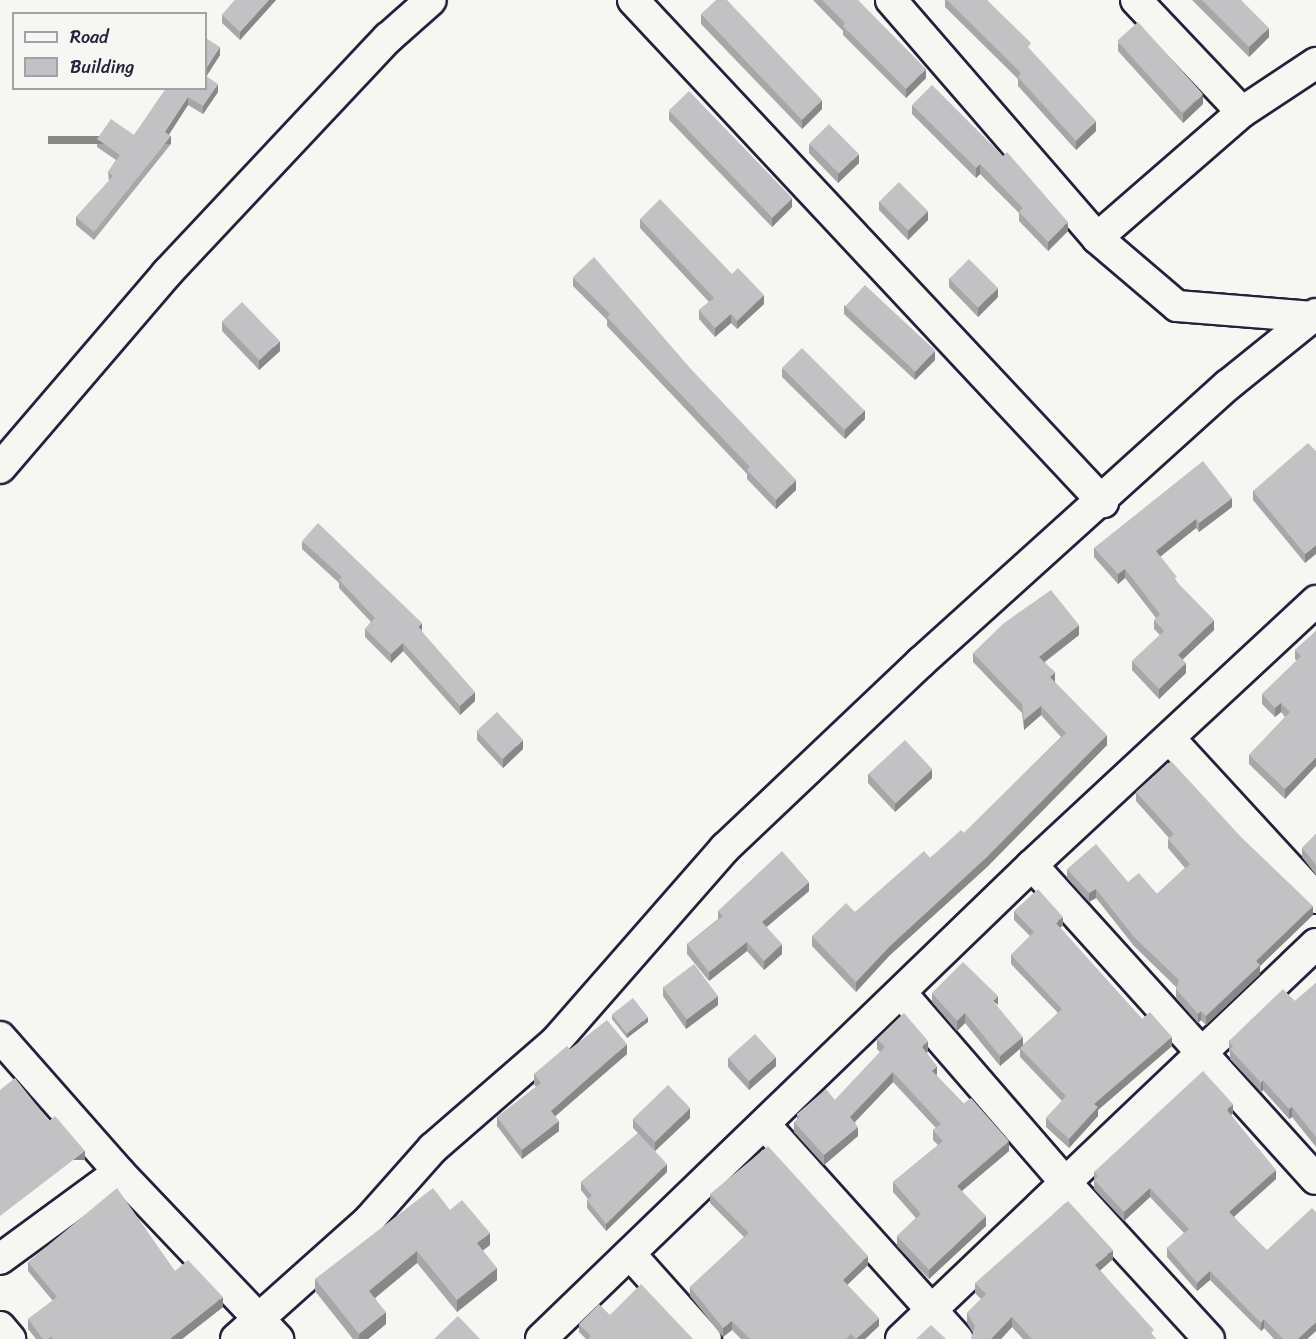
<!DOCTYPE html>
<html>
<head>
<meta charset="utf-8">
<style>
	body { margin:0 }
	#map { position:relative; width:1316px; height:1339px; overflow:hidden; background:#f6f6f2; font-family:Sriracha,sans-serif }
	div>[style] { position:absolute }
	.roads { filter:drop-shadow(2px 0 #22223b) drop-shadow(-2px 0 #22223b) drop-shadow(0 2px #22223b) drop-shadow(0 -2px #22223b) }
	.minor>* { height:30px; margin:-15px; padding:0 15px; transform-origin:15px; border-radius:15px; background:#f6f6f2 }
	.wall>* { inset:0; background:#a7a7a9 }
	.shaded-wall>* { inset:0; background:#888889; transform-origin:0 0 }
	.building>* { inset:0; background:#c2c2c4; transform-origin:0 0 }
	span { translate:-50% -50%; white-space:nowrap; text-align:center; line-height:1.15; -webkit-text-stroke:6px #f6f6f2; paint-order:stroke }
	.legend { position:absolute; left:12px; top:12px; width:195px; height:78px; box-sizing:border-box; background:#f6f6f2; border:2px solid #a1a1a9; margin:0; padding:8px 10px; list-style:none; font-size:18px; color:#22223b }
	.legend li { display:flex; align-items:center; gap:12px; height:30px }
	.legend b { width:30px; border:2px solid #a1a1a9 }
</style>
</head>
<body>
<div id="map">
	<div class="roads">
		<div class="minor">
			<i style="left:633px;top:0;width:688px;rotate:46.89deg"></i>
			<i style="left:891px;top:0;width:315px;rotate:49.1deg"></i>
			<i style="left:1097px;top:238px;width:105px;rotate:40.4deg"></i>
			<i style="left:1177px;top:306px;width:136px;rotate:4.6deg"></i>
			<i style="left:1136px;top:0;width:154px;rotate:46.6deg"></i>
			<i style="left:1242px;top:112px;width:89px;rotate:-33.5deg"></i>
			<i style="left:1097px;top:238px;width:192px;rotate:-41deg"></i>
			<i style="left:0;top:468px;width:257px;rotate:-49.4deg"></i>
			<i style="left:167px;top:273px;width:323px;rotate:-46.8deg"></i>
			<i style="left:388px;top:38px;width:57px;rotate:-41.5deg"></i>
			<i style="left:1170px;top:739px;width:216px;rotate:47.4deg"></i>
			<i style="left:1032px;top:865px;width:423px;rotate:47.9deg"></i>
			<i style="left:902px;top:994px;width:249px;rotate:49.1deg"></i>
			<i style="left:1065px;top:1182px;width:213px;rotate:47.5deg"></i>
			<i style="left:0;top:1037px;width:180px;rotate:48.6deg"></i>
			<i style="left:119px;top:1172px;width:231px;rotate:46.4deg"></i>
			<i style="left:765px;top:1125px;width:288px;rotate:48deg"></i>
			<i style="left:630px;top:1254px;width:114px;rotate:48.2deg"></i>
			<i style="left:0;top:1259px;width:147px;rotate:-36.2deg"></i>
			<i style="left:0;top:1327px;width:16px;rotate:50deg"></i>
			<i style="left:236px;top:1339px;width:178px;rotate:-41.8deg"></i>
			<i style="left:369px;top:1220px;width:96px;rotate:-48.4deg"></i>
			<i style="left:433px;top:1148px;width:163px;rotate:-41deg"></i>
			<i style="left:556px;top:1041px;width:257px;rotate:-48.8deg"></i>
			<i style="left:725px;top:848px;width:270px;rotate:-43.5deg"></i>
			<i style="left:921px;top:662px;width:413px;rotate:-42.1deg"></i>
			<i style="left:1228px;top:385px;width:113px;rotate:-38.9deg"></i>
			<i style="left:541px;top:1339px;width:682px;rotate:-43.99deg"></i>
			<i style="left:1032px;top:865px;width:388px;rotate:-42.9deg"></i>
			<i style="left:901px;top:1339px;width:573px;rotate:-43.59deg"></i>
		</div>
	</div>
	<div class="wall">
		<i style="clip-path:polygon(235px 0,276px 0,240px 40px,222px 23px,222px 15px)"></i>
		<i style="clip-path:polygon(813px 0,858px 0,926px 78px,906px 98px,843px 35px,843px 31px)"></i>
		<i style="clip-path:polygon(945px 0,987px 0,1031px 51px,1096px 131px,1076px 150px,1018px 86px,1018px 79px,945px 7px)"></i>
		<i style="clip-path:polygon(1192px 0,1241px 0,1269px 37px,1249px 57px)"></i>
		<i style="clip-path:polygon(701px 14px,822px 109px,802px 129px,701px 24px)"></i>
		<i style="clip-path:polygon(206px 38px,220px 55px,206px 76px,218px 92px,203px 114px,188px 105px,169px 135px,171px 144px,94px 240px,76px 225px,76px 217px,109px 181px,108px 172px,116px 160px,97px 147px,97px 139px,134px 135px)"></i>
		<i style="clip-path:polygon(1118px 42px,1203px 104px,1183px 123px,1118px 51px)"></i>
		<i style="clip-path:polygon(912px 105px,1068px 231px,1048px 251px,1019px 221px,1019px 213px,980px 174px,976px 178px,912px 114px)"></i>
		<i style="clip-path:polygon(669px 111px,792px 207px,772px 227px,669px 120px)"></i>
		<i style="clip-path:polygon(809px 144px,859px 163px,838px 183px,809px 153px)"></i>
		<i style="clip-path:polygon(879px 201px,928px 220px,908px 240px,879px 210px)"></i>
		<i style="clip-path:polygon(640px 219px,732px 274px,764px 304px,737px 329px,731px 323px,715px 337px,699px 319px,699px 310px,709px 302px,640px 228px)"></i>
		<i style="clip-path:polygon(573px 277px,796px 490px,776px 509px,747px 479px,747px 474px,607px 326px,607px 320px,573px 286px)"></i>
		<i style="clip-path:polygon(949px 278px,998px 297px,978px 317px,949px 287px)"></i>
		<i style="clip-path:polygon(844px 305px,935px 360px,915px 380px,844px 314px)"></i>
		<i style="clip-path:polygon(222px 321px,280px 351px,259px 370px,222px 331px)"></i>
		<i style="clip-path:polygon(782px 368px,865px 419px,845px 439px,782px 377px)"></i>
		<i style="clip-path:polygon(1316px 451px,1305px 563px,1253px 500px,1253px 491px)"></i>
		<i style="clip-path:polygon(1232px 507px,1199px 532px,1196px 528px,1160px 557px,1177px 582px,1214px 630px,1182px 659px,1186px 673px,1159px 699px,1132px 670px,1132px 661px,1160px 635px,1154px 629px,1154px 620px,1156px 618px,1125px 578px,1118px 584px,1094px 557px,1094px 548px)"></i>
		<i style="clip-path:polygon(302px 541px,422px 632px,475px 701px,460px 715px,403px 651px,391px 663px,365px 637px,365px 629px,371px 622px,339px 588px,339px 583px,302px 549px)"></i>
		<i style="clip-path:polygon(1316px 631px,1285px 799px,1249px 764px,1249px 755px,1285px 717px,1281px 712px,1275px 717px,1262px 704px,1262px 694px,1297px 661px,1295px 659px,1295px 650px)"></i>
		<i style="clip-path:polygon(1079px 635px,1045px 662px,1055px 682px,1107px 745px,987px 867px,889px 956px,856px 992px,812px 946px,812px 936px,855px 912px,964px 833px,1061px 737px,1041px 715px,1024px 730px,1022px 713px,973px 662px,973px 653px)"></i>
		<i style="clip-path:polygon(477px 731px,523px 749px,503px 768px,477px 740px)"></i>
		<i style="clip-path:polygon(868px 774px,932px 778px,895px 812px,868px 783px)"></i>
		<i style="clip-path:polygon(1136px 792px,1313px 915px,1260px 966px,1260px 974px,1206px 1025px,1201px 1020px,1198px 1023px,1176px 998px,1176px 987px,1134px 946px,1096px 898px,1089px 902px,1067px 878px,1067px 869px,1128px 882px,1157px 894px,1185px 868px,1168px 848px,1168px 839px,1169px 838px,1136px 801px)"></i>
		<i style="clip-path:polygon(1316px 834px,1316px 875px,1302px 857px,1302px 848px)"></i>
		<i style="clip-path:polygon(809px 891px,766px 927px,782px 954px,764px 970px,747px 951px,709px 981px,687px 954px,687px 944px,718px 919px,718px 911px)"></i>
		<i style="clip-path:polygon(1014px 911px,1063px 925px,1060px 928px,1142px 1019px,1172px 1046px,1098px 1110px,1098px 1116px,1069px 1148px,1046px 1127px,1046px 1118px,1062px 1101px,1020px 1057px,1020px 1049px,1000px 1066px,965px 1023px,957px 1031px,932px 1002px,932px 993px,997px 1006px,1023px 1045px,1058px 1013px,1011px 964px,1011px 955px,1030px 936px,1014px 920px)"></i>
		<i style="clip-path:polygon(1316px 983px,1316px 1147px,1292px 1117px,1289px 1119px,1263px 1090px,1261px 1092px,1230px 1059px,1230px 1053px,1229px 1051px,1229px 1041px,1295px 1001px)"></i>
		<i style="clip-path:polygon(663px 987px,718px 1005px,686px 1029px,663px 996px)"></i>
		<i style="clip-path:polygon(612px 1015px,648px 1022px,627px 1038px,612px 1019px)"></i>
		<i style="clip-path:polygon(877px 1039px,928px 1051px,927px 1053px,937px 1076px,1009px 1151px,962px 1191px,986px 1226px,929px 1279px,897px 1246px,897px 1236px,916px 1218px,893px 1192px,893px 1182px,938px 1145px,933px 1140px,933px 1130px,936px 1128px,893px 1082px,855px 1122px,858px 1136px,824px 1165px,794px 1132px,794px 1122px,797px 1120px,797px 1114px,835px 1100px,880px 1052px,877px 1049px)"></i>
		<i style="clip-path:polygon(570px 1049px,627px 1054px,555px 1116px,559px 1131px,522px 1159px,497px 1126px,497px 1117px,536px 1087px,534px 1084px,534px 1074px)"></i>
		<i style="clip-path:polygon(728px 1058px,776px 1066px,749px 1090px,728px 1067px)"></i>
		<i style="clip-path:polygon(1233px 1113px,1231px 1115px,1276px 1179px,1234px 1217px,1316px 1331px,1307px 1339px,1274px 1339px,1264px 1328px,1261px 1331px,1210px 1280px,1197px 1291px,1167px 1257px,1167px 1248px,1184px 1233px,1150px 1197px,1124px 1221px,1094px 1189px,1094px 1172px)"></i>
		<i style="clip-path:polygon(690px 1118px,655px 1151px,667px 1172px,606px 1231px,587px 1208px,587px 1200px,588px 1199px,581px 1190px,581px 1182px,638px 1133px,633px 1128px,633px 1119px)"></i>
		<i style="clip-path:polygon(710px 1194px,868px 1265px,847px 1285px,879px 1326px,865px 1339px,741px 1339px,732px 1330px,723px 1337px,690px 1296px,690px 1287px,744px 1237px,710px 1203px)"></i>
		<i style="clip-path:polygon(450px 1210px,490px 1245px,483px 1250px,497px 1280px,457px 1312px,417px 1263px,375px 1298px,386px 1324px,368px 1339px,353px 1339px,315px 1291px,315px 1279px)"></i>
		<i style="clip-path:polygon(1113px 1259px,1100px 1270px,1156px 1339px,1023px 1339px,1012px 1327px,1001px 1339px,971px 1339px,973px 1333px,967px 1323px,967px 1313px,981px 1299px,975px 1293px,975px 1283px)"></i>
		<i style="clip-path:polygon(28px 1262px,175px 1271px,223px 1307px,182px 1339px,36px 1339px,28px 1329px,28px 1319px,53px 1301px,28px 1271px)"></i>
		<i style="clip-path:polygon(610px 1315px,693px 1339px,586px 1339px,579px 1332px,579px 1324px)"></i>
	</div>
	<div class="shaded-wall">
		<i style="clip-path:polygon(269px 0,276px 0,240px 40px,240px 32px)"></i>
		<i style="clip-path:polygon(1269px 28px,1269px 37px,1249px 57px,1249px 47px)"></i>
		<i style="clip-path:polygon(220px 47px,220px 55px,206px 77px,206px 69px)"></i>
		<i style="clip-path:polygon(926px 69px,926px 78px,906px 98px,906px 89px)"></i>
		<i style="clip-path:polygon(218px 84px,218px 92px,203px 114px,203px 106px)"></i>
		<i style="clip-path:polygon(1203px 94px,1203px 104px,1183px 123px,1183px 114px)"></i>
		<i style="clip-path:polygon(188px 97px,188px 105px,165px 140px,165px 132px)"></i>
		<i style="clip-path:polygon(822px 100px,822px 109px,802px 129px,802px 120px)"></i>
		<i style="clip-path:polygon(1096px 121px,1096px 131px,1076px 150px,1076px 141px)"></i>
		<i style="left:171px;top:136px;width:8px;height:123px;rotate:90deg"></i>
		<i style="clip-path:polygon(859px 154px,859px 163px,838px 183px,838px 174px)"></i>
		<i style="clip-path:polygon(980px 164px,980px 174px,976px 178px,976px 168px)"></i>
		<i style="clip-path:polygon(792px 198px,792px 207px,772px 227px,772px 217px)"></i>
		<i style="clip-path:polygon(928px 211px,928px 220px,908px 240px,908px 230px)"></i>
		<i style="clip-path:polygon(1068px 222px,1068px 231px,1048px 251px,1048px 242px)"></i>
		<i style="clip-path:polygon(998px 288px,998px 297px,978px 317px,978px 307px)"></i>
		<i style="clip-path:polygon(764px 295px,764px 304px,737px 329px,737px 321px)"></i>
		<i style="clip-path:polygon(731px 314px,731px 323px,715px 337px,715px 328px)"></i>
		<i style="clip-path:polygon(280px 341px,280px 351px,259px 370px,259px 361px)"></i>
		<i style="clip-path:polygon(935px 351px,935px 360px,915px 380px,915px 370px)"></i>
		<i style="clip-path:polygon(865px 410px,865px 419px,845px 439px,845px 430px)"></i>
		<i style="clip-path:polygon(796px 480px,796px 490px,776px 509px,776px 500px)"></i>
		<i style="clip-path:polygon(1232px 498px,1232px 507px,1199px 532px,1199px 523px)"></i>
		<i style="clip-path:polygon(1196px 519px,1196px 528px,1156px 560px,1156px 551px)"></i>
		<i style="clip-path:polygon(1316px 545px,1316px 554px,1305px 563px,1305px 554px)"></i>
		<i style="clip-path:polygon(1125px 569px,1125px 578px,1118px 584px,1118px 574px)"></i>
		<i style="clip-path:polygon(1214px 620px,1214px 630px,1178px 664px,1178px 655px)"></i>
		<i style="clip-path:polygon(422px 623px,422px 631px,418px 627px)"></i>
		<i style="clip-path:polygon(1079px 625px,1079px 635px,1039px 666px,1039px 657px)"></i>
		<i style="clip-path:polygon(403px 643px,403px 651px,391px 663px,391px 654px)"></i>
		<i style="clip-path:polygon(1186px 663px,1186px 673px,1159px 699px,1159px 689px)"></i>
		<i style="clip-path:polygon(1055px 672px,1055px 682px,1050px 687px,1050px 677px)"></i>
		<i style="clip-path:polygon(475px 692px,475px 701px,460px 715px,460px 706px)"></i>
		<i style="clip-path:polygon(1281px 703px,1281px 712px,1275px 717px,1275px 708px)"></i>
		<i style="clip-path:polygon(1041px 706px,1041px 715px,1024px 730px,1024px 720px)"></i>
		<i style="clip-path:polygon(1107px 735px,1107px 745px,987px 867px,889px 956px,856px 992px,856px 982px,889px 947px)"></i>
		<i style="clip-path:polygon(523px 740px,523px 749px,503px 768px,503px 759px)"></i>
		<i style="clip-path:polygon(1316px 757px,1316px 766px,1285px 799px,1285px 789px)"></i>
		<i style="clip-path:polygon(932px 769px,932px 778px,895px 812px,895px 804px)"></i>
		<i style="clip-path:polygon(809px 882px,809px 891px,762px 931px,762px 922px)"></i>
		<i style="clip-path:polygon(1096px 889px,1096px 898px,1089px 902px,1089px 893px)"></i>
		<i style="clip-path:polygon(1313px 906px,1313px 915px,1260px 966px,1260px 974px,1206px 1025px,1206px 1016px,1256px 961px)"></i>
		<i style="clip-path:polygon(1063px 917px,1063px 925px,1056px 932px,1056px 923px)"></i>
		<i style="clip-path:polygon(747px 942px,747px 951px,709px 981px,709px 972px)"></i>
		<i style="clip-path:polygon(782px 944px,782px 954px,764px 970px,764px 961px)"></i>
		<i style="clip-path:polygon(718px 996px,718px 1005px,686px 1029px,686px 1020px)"></i>
		<i style="clip-path:polygon(998px 996px,998px 1005px,993px 1001px)"></i>
		<i style="clip-path:polygon(1201px 1011px,1201px 1020px,1198px 1023px,1198px 1014px)"></i>
		<i style="clip-path:polygon(965px 1013px,965px 1023px,957px 1031px,957px 1021px)"></i>
		<i style="clip-path:polygon(648px 1017px,648px 1022px,627px 1038px,627px 1034px)"></i>
		<i style="clip-path:polygon(1023px 1037px,1023px 1046px,1000px 1066px,1000px 1056px)"></i>
		<i style="clip-path:polygon(1172px 1037px,1172px 1046px,1098px 1110px,1098px 1116px,1069px 1148px,1069px 1139px,1094px 1104px)"></i>
		<i style="clip-path:polygon(928px 1041px,928px 1051px,922px 1057px,922px 1047px)"></i>
		<i style="clip-path:polygon(627px 1044px,627px 1054px,551px 1120px,551px 1111px)"></i>
		<i style="clip-path:polygon(776px 1057px,776px 1066px,749px 1090px,749px 1081px)"></i>
		<i style="clip-path:polygon(937px 1066px,937px 1075px,932px 1071px)"></i>
		<i style="clip-path:polygon(893px 1072px,893px 1082px,850px 1127px,850px 1117px)"></i>
		<i style="clip-path:polygon(1263px 1080px,1263px 1090px,1261px 1092px,1261px 1083px)"></i>
		<i style="clip-path:polygon(1233px 1104px,1233px 1113px,1227px 1119px,1227px 1110px)"></i>
		<i style="clip-path:polygon(1292px 1107px,1292px 1117px,1289px 1119px,1289px 1109px)"></i>
		<i style="clip-path:polygon(690px 1108px,690px 1118px,655px 1151px,655px 1142px)"></i>
		<i style="clip-path:polygon(559px 1121px,559px 1131px,522px 1159px,522px 1150px)"></i>
		<i style="clip-path:polygon(858px 1127px,858px 1136px,824px 1165px,824px 1155px)"></i>
		<i style="clip-path:polygon(1009px 1141px,1009px 1151px,957px 1195px,957px 1186px)"></i>
		<i style="left:85px;top:1151px;width:9px;height:107px;rotate:90deg"></i>
		<i style="clip-path:polygon(667px 1164px,667px 1172px,606px 1231px,606px 1224px)"></i>
		<i style="clip-path:polygon(1276px 1170px,1276px 1179px,1229px 1221px,1229px 1212px)"></i>
		<i style="clip-path:polygon(1150px 1188px,1150px 1197px,1124px 1221px,1124px 1212px)"></i>
		<i style="clip-path:polygon(986px 1216px,986px 1226px,929px 1279px,929px 1270px)"></i>
		<i style="clip-path:polygon(490px 1233px,490px 1245px,477px 1255px,477px 1243px)"></i>
		<i style="clip-path:polygon(1113px 1250px,1113px 1259px,1095px 1275px,1095px 1265px)"></i>
		<i style="clip-path:polygon(417px 1251px,417px 1263px,369px 1303px,369px 1291px)"></i>
		<i style="clip-path:polygon(868px 1256px,868px 1265px,843px 1289px,843px 1280px)"></i>
		<i style="clip-path:polygon(497px 1268px,497px 1280px,457px 1312px,457px 1300px)"></i>
		<i style="clip-path:polygon(1210px 1271px,1210px 1280px,1197px 1291px,1197px 1283px)"></i>
		<i style="clip-path:polygon(223px 1297px,223px 1307px,182px 1339px,170px 1339px)"></i>
		<i style="clip-path:polygon(386px 1312px,386px 1324px,368px 1339px,359px 1339px,359px 1334px)"></i>
		<i style="clip-path:polygon(1012px 1317px,1012px 1327px,1001px 1339px,991px 1339px)"></i>
		<i style="clip-path:polygon(879px 1318px,879px 1326px,865px 1339px,856px 1339px)"></i>
		<i style="clip-path:polygon(1264px 1319px,1264px 1328px,1261px 1331px,1261px 1323px)"></i>
		<i style="clip-path:polygon(732px 1321px,732px 1330px,723px 1337px,723px 1328px)"></i>
		<i style="clip-path:polygon(1316px 1322px,1316px 1331px,1307px 1339px,1298px 1339px)"></i>
	</div>
	<div class="building">
		<i style="clip-path:polygon(235px 0,269px 0,240px 32px,222px 15px)"></i>
		<i style="clip-path:polygon(716px 0,727px 0,822px 100px,802px 120px,701px 14px)"></i>
		<i style="clip-path:polygon(822px 0,858px 0,926px 69px,906px 89px,843px 26px,845px 23px)"></i>
		<i style="clip-path:polygon(947px 0,987px 0,1031px 43px,1028px 47px,1096px 121px,1076px 141px,1018px 77px,1021px 73px)"></i>
		<i style="clip-path:polygon(1202px 0,1241px 0,1269px 28px,1249px 47px)"></i>
		<i style="left:1138px;top:22px;width:97px;height:28px;rotate:48deg"></i>
		<i style="clip-path:polygon(206px 38px,220px 47px,206px 69px)"></i>
		<i style="clip-path:polygon(206px 76px,218px 84px,203px 106px,188px 97px,165px 132px,171px 136px,94px 232px,76px 217px,113px 176px,108px 172px,120px 155px,97px 139px,111px 119px,134px 135px,166px 88px,206px 88px)"></i>
		<i style="clip-path:polygon(932px 85px,1003px 156px,1007px 152px,1068px 222px,1048px 242px,1019px 212px,1023px 208px,980px 164px,976px 168px,912px 105px)"></i>
		<i style="left:689px;top:91px;width:149px;height:28px;rotate:46deg"></i>
		<i style="left:829px;top:124px;width:42px;height:28px;rotate:45deg"></i>
		<i style="left:899px;top:182px;width:41px;height:28px;rotate:45deg"></i>
		<i style="clip-path:polygon(660px 199px,732px 274px,738px 268px,764px 295px,737px 321px,731px 314px,715px 328px,699px 310px,714px 298px,640px 219px)"></i>
		<i style="clip-path:polygon(594px 257px,690px 368px,796px 480px,776px 500px,747px 470px,750px 467px,607px 317px,610px 314px,573px 277px)"></i>
		<i style="left:969px;top:259px;width:41px;height:28px;rotate:45deg"></i>
		<i style="left:865px;top:285px;width:96px;height:29px;rotate:43deg"></i>
		<i style="left:242px;top:302px;width:54px;height:28px;rotate:46deg"></i>
		<i style="left:802px;top:348px;width:88px;height:28px;rotate:45deg"></i>
		<i style="clip-path:polygon(1308px 443px,1316px 451px,1316px 545px,1305px 554px,1253px 491px)"></i>
		<i style="clip-path:polygon(1203px 461px,1232px 498px,1199px 523px,1196px 519px,1156px 551px,1177px 577px,1174px 579px,1214px 620px,1178px 655px,1186px 663px,1159px 689px,1132px 661px,1164px 631px,1154px 620px,1160px 614px,1125px 569px,1118px 574px,1094px 548px)"></i>
		<i style="clip-path:polygon(318px 523px,422px 623px,418px 627px,475px 692px,460px 706px,403px 643px,391px 654px,365px 629px,375px 618px,339px 580px,342px 577px,302px 541px)"></i>
		<i style="clip-path:polygon(1051px 590px,1079px 625px,1039px 657px,1055px 672px,1050px 677px,1107px 735px,987px 857px,889px 947px,856px 982px,812px 936px,846px 903px,855px 912px,924px 851px,930px 858px,961px 830px,964px 833px,1066px 733px,1041px 706px,1024px 720px,1022px 704px,973px 653px,1004px 623px)"></i>
		<i style="clip-path:polygon(1316px 631px,1316px 757px,1285px 789px,1249px 755px,1290px 712px,1281px 703px,1275px 708px,1262px 694px,1301px 656px,1295px 650px)"></i>
		<i style="left:497px;top:712px;width:38px;height:28px;rotate:47deg"></i>
		<i style="left:905px;top:740px;width:40px;height:50px;rotate:47deg"></i>
		<i style="clip-path:polygon(1171px 761px,1241px 837px,1313px 906px,1256px 961px,1260px 965px,1206px 1016px,1201px 1011px,1198px 1014px,1176px 989px,1179px 980px,1134px 937px,1096px 889px,1089px 893px,1067px 869px,1096px 844px,1128px 882px,1139px 873px,1157px 894px,1190px 864px,1168px 839px,1174px 834px,1136px 792px)"></i>
		<i style="clip-path:polygon(1316px 834px,1316px 865px,1302px 848px)"></i>
		<i style="clip-path:polygon(782px 851px,809px 882px,762px 922px,782px 944px,764px 961px,747px 942px,709px 972px,687px 944px,723px 916px,718px 911px)"></i>
		<i style="clip-path:polygon(1038px 889px,1063px 917px,1056px 923px,1142px 1019px,1150px 1012px,1172px 1037px,1094px 1104px,1098px 1107px,1069px 1139px,1046px 1118px,1066px 1096px,1020px 1048px,1062px 1009px,1011px 955px,1034px 932px,1014px 911px)"></i>
		<i style="clip-path:polygon(963px 962px,998px 996px,993px 1001px,1023px 1037px,1000px 1056px,965px 1013px,957px 1021px,932px 993px)"></i>
		<i style="left:694px;top:964px;width:40px;height:39px;rotate:53deg"></i>
		<i style="clip-path:polygon(1316px 983px,1316px 1137px,1292px 1107px,1289px 1109px,1263px 1080px,1261px 1083px,1230px 1049px,1233px 1047px,1229px 1041px,1283px 989px,1295px 1001px)"></i>
		<i style="left:633px;top:998px;width:24px;height:27px;rotate:52deg"></i>
		<i style="clip-path:polygon(904px 1013px,928px 1041px,922px 1047px,937px 1066px,932px 1071px,963px 1104px,971px 1098px,1009px 1141px,957px 1186px,986px 1216px,929px 1270px,897px 1236px,921px 1214px,893px 1182px,943px 1141px,933px 1130px,941px 1124px,893px 1072px,850px 1117px,858px 1127px,824px 1155px,794px 1122px,800px 1117px,797px 1114px,826px 1089px,835px 1100px,885px 1047px,877px 1039px)"></i>
		<i style="clip-path:polygon(607px 1020px,627px 1044px,551px 1111px,559px 1121px,522px 1150px,497px 1117px,541px 1083px,534px 1074px,567px 1046px,570px 1049px)"></i>
		<i style="left:755px;top:1034px;width:31px;height:36px;rotate:48deg"></i>
		<i style="clip-path:polygon(1203px 1071px,1233px 1104px,1227px 1110px,1276px 1170px,1229px 1212px,1267px 1250px,1312px 1208px,1316px 1212px,1316px 1322px,1298px 1339px,1283px 1339px,1264px 1319px,1261px 1323px,1210px 1271px,1197px 1283px,1167px 1248px,1189px 1229px,1150px 1188px,1124px 1212px,1094px 1180px,1098px 1176px,1094px 1172px)"></i>
		<i style="clip-path:polygon(15px 1078px,49px 1121px,55px 1116px,85px 1151px,0 1216px,0 1090px)"></i>
		<i style="left:668px;top:1085px;width:32px;height:49px;rotate:46deg"></i>
		<i style="clip-path:polygon(638px 1133px,667px 1164px,606px 1224px,587px 1200px,592px 1196px,581px 1182px)"></i>
		<i style="clip-path:polygon(768px 1146px,868px 1256px,843px 1280px,879px 1318px,856px 1339px,851px 1334px,846px 1339px,750px 1339px,732px 1321px,723px 1328px,690px 1287px,749px 1233px,710px 1194px)"></i>
		<i style="clip-path:polygon(117px 1188px,175px 1271px,188px 1260px,223px 1297px,170px 1339px,54px 1339px,51px 1336px,48px 1339px,43px 1339px,28px 1319px,57px 1297px,28px 1262px)"></i>
		<i style="clip-path:polygon(433px 1188px,450px 1210px,462px 1200px,490px 1233px,477px 1243px,497px 1268px,457px 1300px,417px 1251px,369px 1291px,386px 1312px,359px 1334px,315px 1279px)"></i>
		<i style="clip-path:polygon(1068px 1201px,1113px 1250px,1095px 1265px,1154px 1330px,1151px 1333px,1156px 1339px,1032px 1339px,1012px 1317px,991px 1339px,971px 1339px,975px 1326px,967px 1313px,986px 1294px,975px 1283px)"></i>
		<i style="clip-path:polygon(641px 1284px,693px 1339px,588px 1339px,591px 1336px,579px 1324px,599px 1304px,610px 1315px)"></i>
		<i style="clip-path:polygon(458px 1316px,480px 1339px,434px 1339px)"></i>
		<i style="clip-path:polygon(931px 1325px,946px 1339px,916px 1339px)"></i>
	</div>
	<ul class="legend">
	<li><b style="height:8px;background:#f6f6f2"></b>Road</li>
	<li><b style="height:16px;background:#c2c2c4"></b>Building</li>
	</ul>
</div>
</body>
</html>
